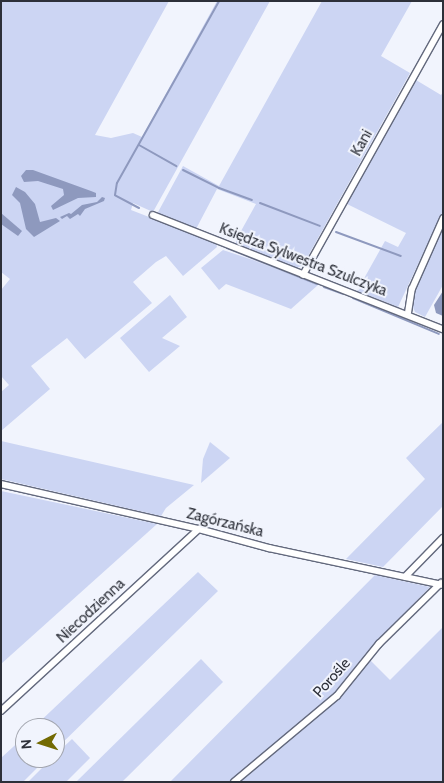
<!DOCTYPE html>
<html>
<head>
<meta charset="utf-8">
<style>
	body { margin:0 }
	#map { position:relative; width:444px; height:783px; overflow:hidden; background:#f1f4fd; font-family:Cabin,sans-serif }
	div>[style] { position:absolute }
	.green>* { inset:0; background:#ccd5f3 }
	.water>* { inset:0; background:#8e99be }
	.stream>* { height:2px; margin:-1px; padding:0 1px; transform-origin:1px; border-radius:1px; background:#8e99be }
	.roads { filter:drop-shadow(1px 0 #63697d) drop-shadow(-1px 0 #63697d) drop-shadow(0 1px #63697d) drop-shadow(0 -1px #63697d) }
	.street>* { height:5.5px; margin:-2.75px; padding:0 2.75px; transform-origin:2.75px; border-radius:2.75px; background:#fff }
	span { translate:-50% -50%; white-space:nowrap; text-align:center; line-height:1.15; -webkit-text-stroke:4px #f1f4fd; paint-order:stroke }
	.street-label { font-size:15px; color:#2d3039 }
	.frame { position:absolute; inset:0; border:2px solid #2d3039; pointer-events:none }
	.north { position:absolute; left:15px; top:718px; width:50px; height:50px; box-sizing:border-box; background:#f1f4fd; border:1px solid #a3a6af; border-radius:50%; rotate:265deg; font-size:14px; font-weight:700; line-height:20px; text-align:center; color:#2d3039 }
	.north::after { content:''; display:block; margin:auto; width:18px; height:22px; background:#736a02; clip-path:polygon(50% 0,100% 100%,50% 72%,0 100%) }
</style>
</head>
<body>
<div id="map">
	<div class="green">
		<i style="clip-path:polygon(1px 1px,169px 1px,95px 135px,111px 138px,133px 133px,142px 137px,217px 1px,270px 1px,153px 212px,133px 203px,131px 210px,216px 243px,217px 247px,183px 276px,166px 256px,156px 262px,133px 282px,152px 303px,85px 359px,67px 338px,31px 366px,50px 389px,1px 431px,1px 392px,9px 385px,1px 376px,1px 290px,10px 279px,1px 272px)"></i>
		<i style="clip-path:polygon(322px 1px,412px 1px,381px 56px,410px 73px,303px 265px,297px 268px,236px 245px,236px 240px,256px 204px,217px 189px,196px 229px,157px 214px,183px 166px,219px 186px)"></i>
		<i style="clip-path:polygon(416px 80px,441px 95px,443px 92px,443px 211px,398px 307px,357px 291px,385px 241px,398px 247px,406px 233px,347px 204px)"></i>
		<i style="clip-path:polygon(443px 224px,443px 285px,425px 317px,415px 312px,412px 305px,415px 287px)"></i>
		<i style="clip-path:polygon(223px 250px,253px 260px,318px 285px,291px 309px,226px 284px,219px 290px,201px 268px)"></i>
		<i style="clip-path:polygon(170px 295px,187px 317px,162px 338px,180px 346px,149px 372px,120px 338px)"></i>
		<i style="clip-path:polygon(443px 422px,443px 506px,383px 567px,346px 559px,425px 479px,406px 458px)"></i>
		<i style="clip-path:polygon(1px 441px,194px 485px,166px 508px,161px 516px,1px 479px)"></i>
		<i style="clip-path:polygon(210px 442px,230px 458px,201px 483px,203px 459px)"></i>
		<i style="clip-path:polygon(1px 491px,157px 524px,1px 664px)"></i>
		<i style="clip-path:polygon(198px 572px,218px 591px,55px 750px,55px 728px,33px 728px)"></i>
		<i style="clip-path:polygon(375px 575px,430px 587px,366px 653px,336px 692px,230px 782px,170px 782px)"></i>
		<i style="clip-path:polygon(443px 627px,443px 782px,239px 782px,338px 698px,369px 659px,390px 680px)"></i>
		<i style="clip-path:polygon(201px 659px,223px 682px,122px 782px,76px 782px)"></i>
		<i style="clip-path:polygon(25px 736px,25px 758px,47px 758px,23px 782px,1px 782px,1px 758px)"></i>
		<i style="clip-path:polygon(72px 739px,90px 758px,66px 782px,28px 782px,52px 758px,55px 758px,55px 755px)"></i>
	</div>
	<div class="water">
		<i style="clip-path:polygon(26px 170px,33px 170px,91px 191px,96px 193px,96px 197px,78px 198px,53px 210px,51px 206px,64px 195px,63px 189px,38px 181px,24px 182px,21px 176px)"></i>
		<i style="clip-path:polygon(16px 187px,25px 192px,35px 204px,40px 222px,56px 218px,60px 221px,34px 237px,26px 229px,20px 203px,12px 195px)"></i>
		<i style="clip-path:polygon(102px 197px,105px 198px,104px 201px,85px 209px,80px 216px,78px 214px,70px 219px,67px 216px,62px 219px,60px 217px,69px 213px,71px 214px,82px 205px,97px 202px)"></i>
		<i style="clip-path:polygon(1px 213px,22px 231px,18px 236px,1px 224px)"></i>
		<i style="clip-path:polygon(443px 291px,443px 316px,436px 313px,434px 305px)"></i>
	</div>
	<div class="stream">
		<i style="left:139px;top:145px;width:43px;rotate:29.6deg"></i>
		<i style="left:183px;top:170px;width:40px;rotate:26.6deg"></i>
		<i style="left:219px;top:188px;width:35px;rotate:20deg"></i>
		<i style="left:260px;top:203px;width:64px;rotate:21deg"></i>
		<i style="left:139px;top:208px;width:27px;rotate:-152deg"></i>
		<i style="left:115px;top:195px;width:12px;rotate:-81deg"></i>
		<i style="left:117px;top:183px;width:209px;rotate:-60.7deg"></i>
		<i style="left:336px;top:232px;width:69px;rotate:20.3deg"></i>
		<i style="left:227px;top:248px;width:97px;rotate:21.8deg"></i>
		<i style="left:324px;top:287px;width:20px;rotate:20deg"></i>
		<i style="left:353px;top:298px;width:93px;rotate:22.7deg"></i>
	</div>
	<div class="roads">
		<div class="street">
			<i style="left:153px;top:215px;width:312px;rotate:21.5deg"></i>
			<i style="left:303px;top:275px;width:287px;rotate:-60.8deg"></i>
			<i style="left:408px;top:313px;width:24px;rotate:-81deg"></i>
			<i style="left:412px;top:289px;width:77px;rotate:-66.1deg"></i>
			<i style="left:1px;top:484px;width:203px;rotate:12.8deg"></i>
			<i style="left:199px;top:529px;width:73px;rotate:15.2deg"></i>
			<i style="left:269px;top:548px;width:178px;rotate:12deg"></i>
			<i style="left:405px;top:577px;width:54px;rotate:-45.7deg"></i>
			<i style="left:1px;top:711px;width:269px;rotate:-42.6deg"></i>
			<i style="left:234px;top:782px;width:134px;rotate:-39.9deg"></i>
			<i style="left:337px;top:696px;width:67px;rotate:-51.1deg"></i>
			<i style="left:379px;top:644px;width:87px;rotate:-44.5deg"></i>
		</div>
	</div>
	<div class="street-label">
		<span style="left:362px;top:143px;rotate:-61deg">Kani</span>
		<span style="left:303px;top:260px;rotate:21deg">Księdza Sylwestra Szulczyka</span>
		<span style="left:225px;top:523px;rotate:14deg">Zagórzańska</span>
		<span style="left:91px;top:611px;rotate:-43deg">Niecodzienna</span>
		<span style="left:332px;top:678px;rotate:-48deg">Porośle</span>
	</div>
	<div class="frame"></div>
	<div class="north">N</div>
</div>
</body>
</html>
